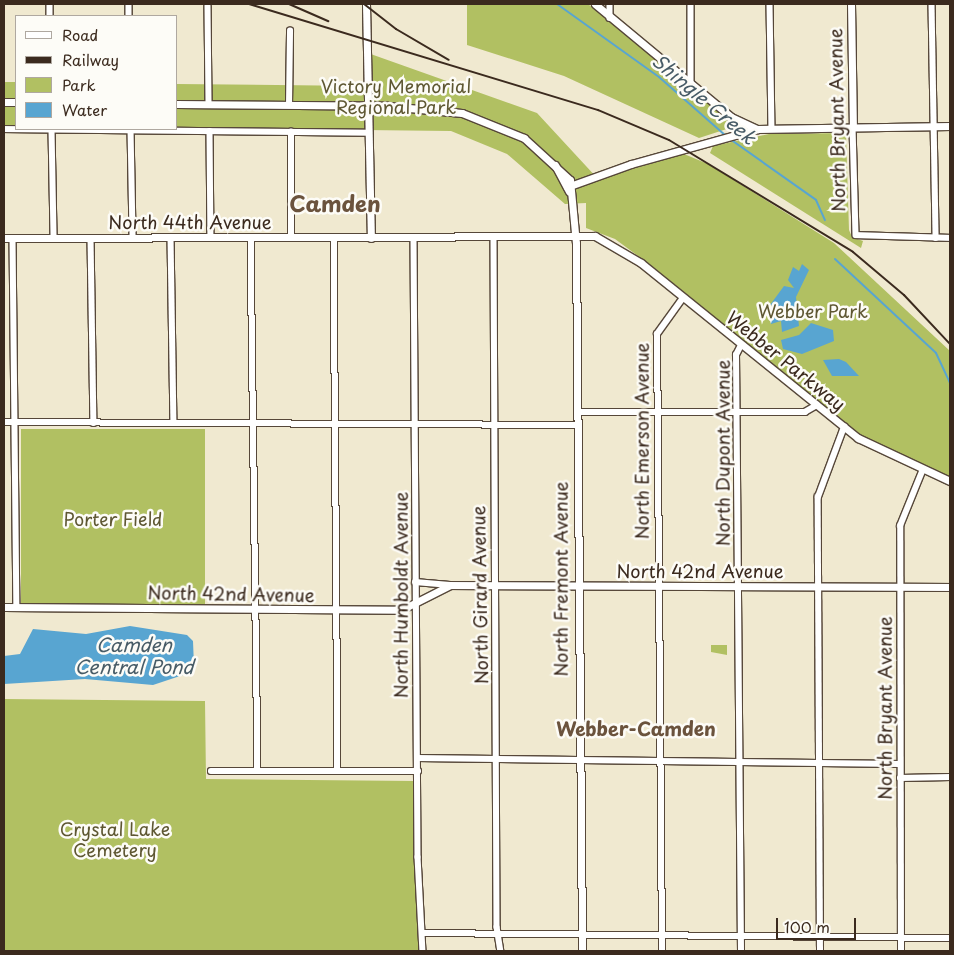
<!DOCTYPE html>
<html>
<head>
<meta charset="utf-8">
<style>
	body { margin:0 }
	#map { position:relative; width:954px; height:955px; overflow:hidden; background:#f0e9d0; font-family:"Playpen Sans",sans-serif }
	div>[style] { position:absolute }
	.green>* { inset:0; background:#b1c062; transform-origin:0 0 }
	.water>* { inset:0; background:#58a5d1 }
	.stream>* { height:2px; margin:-1px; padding:0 1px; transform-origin:1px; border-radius:1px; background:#58a5d1 }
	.roads { filter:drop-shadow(1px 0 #564739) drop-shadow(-1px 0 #564739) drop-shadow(0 1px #564739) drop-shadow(0 -1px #564739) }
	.minor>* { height:5.5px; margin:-2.75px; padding:0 2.75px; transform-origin:2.75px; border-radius:2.75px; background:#fff }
	.tertiary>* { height:7px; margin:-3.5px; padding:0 3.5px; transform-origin:3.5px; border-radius:3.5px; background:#fff }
	.rail>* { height:2px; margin:-1px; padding:0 1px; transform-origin:1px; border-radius:1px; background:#3b2a1e }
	span { translate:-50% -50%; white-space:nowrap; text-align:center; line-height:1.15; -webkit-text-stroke:5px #fdfcf7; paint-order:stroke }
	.park-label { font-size:18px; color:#5e5732 }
	.street-label { font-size:18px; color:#3b2a1e }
	.water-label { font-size:19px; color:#475b66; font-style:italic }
	.neighbourhood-label { font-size:19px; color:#6b533d; font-weight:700 }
	.district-label { font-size:22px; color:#6b533d; font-weight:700 }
	.frame { position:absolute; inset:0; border:5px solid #3b2a1e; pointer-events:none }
	.legend { position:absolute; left:15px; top:15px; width:162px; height:115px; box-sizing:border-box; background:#fdfcf7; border:1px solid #afa8a0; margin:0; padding:6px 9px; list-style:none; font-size:15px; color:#3b2a1e }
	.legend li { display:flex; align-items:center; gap:10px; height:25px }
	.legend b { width:25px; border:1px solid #afa8a0 }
	.scale { position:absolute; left:776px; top:918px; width:80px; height:22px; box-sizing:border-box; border:2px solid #3b2a1e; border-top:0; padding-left:6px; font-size:15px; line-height:18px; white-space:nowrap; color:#3b2a1e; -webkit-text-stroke:4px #fdfcf7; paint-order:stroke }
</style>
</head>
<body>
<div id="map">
	<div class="green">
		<i style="clip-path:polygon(467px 4px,588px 4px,736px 126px,699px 138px,564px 76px,467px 45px)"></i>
		<i style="clip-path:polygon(365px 52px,537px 113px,598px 179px,684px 154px,708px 164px,834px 243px,950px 351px,950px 477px,861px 436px,653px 267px,615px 239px,586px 228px,586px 203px,565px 204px,507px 154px,451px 131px,176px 128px,176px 84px,364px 86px)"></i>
		<i style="left:4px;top:82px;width:12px;height:43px"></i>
		<i style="clip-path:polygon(846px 133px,849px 230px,852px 237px,863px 241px,861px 248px,710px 153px,713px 146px,769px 134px)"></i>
		<i style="left:21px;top:429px;width:184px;height:178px"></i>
		<i style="clip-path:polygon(711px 645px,727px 645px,727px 655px,711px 652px)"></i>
		<i style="clip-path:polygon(4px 699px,205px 701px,206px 779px,415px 781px,419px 951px,4px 951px)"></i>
	</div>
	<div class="water">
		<i style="clip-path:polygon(802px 264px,809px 270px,796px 297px,799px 326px,782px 332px,781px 321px,771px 324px,770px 317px,769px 311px,778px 307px,770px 305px,784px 286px,794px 288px,788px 280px,793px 267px,799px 271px)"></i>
		<i style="clip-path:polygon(811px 323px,833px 330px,834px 341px,802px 354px,783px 349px,781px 340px,799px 335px)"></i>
		<i style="clip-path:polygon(839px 359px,846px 362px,859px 376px,832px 376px,823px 360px)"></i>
		<i style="clip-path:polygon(130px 626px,187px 635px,193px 641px,194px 666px,189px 673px,153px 685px,85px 679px,4px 684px,4px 656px,20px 654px,33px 629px,86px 634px)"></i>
	</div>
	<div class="stream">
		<i style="left:557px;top:4px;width:125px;rotate:35.6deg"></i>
		<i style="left:659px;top:77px;width:89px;rotate:41.4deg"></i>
		<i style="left:730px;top:139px;width:105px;rotate:35.3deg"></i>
		<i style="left:816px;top:200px;width:22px;rotate:66deg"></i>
		<i style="left:835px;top:259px;width:138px;rotate:42.9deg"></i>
		<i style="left:936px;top:353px;width:33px;rotate:65deg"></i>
	</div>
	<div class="roads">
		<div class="minor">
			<i style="left:50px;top:4px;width:12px;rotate:90deg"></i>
			<i style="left:129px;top:4px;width:12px;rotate:90deg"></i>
			<i style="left:610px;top:4px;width:14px;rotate:90deg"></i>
			<i style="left:691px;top:4px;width:81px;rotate:90deg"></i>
			<i style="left:770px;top:4px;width:124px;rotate:89.1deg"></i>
			<i style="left:932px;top:4px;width:234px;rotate:89deg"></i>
			<i style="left:208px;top:6px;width:98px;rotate:89.4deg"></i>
			<i style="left:289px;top:105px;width:74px;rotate:-89.2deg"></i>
			<i style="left:853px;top:127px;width:108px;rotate:88.4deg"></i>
			<i style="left:856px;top:235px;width:94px;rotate:1.8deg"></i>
			<i style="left:4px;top:129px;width:364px;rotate:0.6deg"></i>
			<i style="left:131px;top:129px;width:109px;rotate:88.9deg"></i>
			<i style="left:52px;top:130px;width:108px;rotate:88.9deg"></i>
			<i style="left:210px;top:131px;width:106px;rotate:89.5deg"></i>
			<i style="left:171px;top:237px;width:186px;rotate:89.1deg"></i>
			<i style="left:251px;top:237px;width:534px;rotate:89.25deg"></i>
			<i style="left:291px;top:237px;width:105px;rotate:-90deg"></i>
			<i style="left:13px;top:238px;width:369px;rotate:89.4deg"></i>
			<i style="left:91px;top:238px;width:185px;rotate:89.1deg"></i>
			<i style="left:334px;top:238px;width:533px;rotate:89.57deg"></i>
			<i style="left:414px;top:238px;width:619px;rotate:89.63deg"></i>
			<i style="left:418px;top:857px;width:94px;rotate:87deg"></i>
			<i style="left:494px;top:238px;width:689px;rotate:89.75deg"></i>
			<i style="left:497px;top:927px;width:24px;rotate:81deg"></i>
			<i style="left:577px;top:412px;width:228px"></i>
			<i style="left:805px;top:412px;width:14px;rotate:-30deg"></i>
			<i style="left:4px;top:422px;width:571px;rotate:0.3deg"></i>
			<i style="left:415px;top:582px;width:35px;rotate:5deg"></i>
			<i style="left:417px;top:758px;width:483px;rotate:0.7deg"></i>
			<i style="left:211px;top:771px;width:207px"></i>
			<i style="left:900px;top:778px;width:50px;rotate:-1.1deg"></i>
			<i style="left:422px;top:933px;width:528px;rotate:0.54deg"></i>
			<i style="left:662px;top:951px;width:617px;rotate:-90.46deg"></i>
			<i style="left:657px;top:334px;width:44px;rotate:-54.2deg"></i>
			<i style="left:741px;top:951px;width:596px;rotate:-90.48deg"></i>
			<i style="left:736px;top:355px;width:11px;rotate:-63deg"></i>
			<i style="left:820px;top:951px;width:454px;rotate:-90.3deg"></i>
			<i style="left:818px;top:497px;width:75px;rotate:-69.6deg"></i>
			<i style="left:901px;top:951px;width:425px;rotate:-90.1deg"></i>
			<i style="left:900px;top:526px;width:61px;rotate:-68deg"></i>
		</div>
		<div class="tertiary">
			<i style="left:366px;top:4px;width:234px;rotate:88.8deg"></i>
			<i style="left:595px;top:4px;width:177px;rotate:39.7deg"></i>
			<i style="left:731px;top:117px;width:29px;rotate:25deg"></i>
			<i style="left:851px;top:4px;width:123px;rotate:89.1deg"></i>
			<i style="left:4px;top:102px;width:12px"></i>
			<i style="left:176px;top:104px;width:212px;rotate:0.5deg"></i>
			<i style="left:388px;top:106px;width:74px;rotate:5.4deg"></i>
			<i style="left:462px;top:113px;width:67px;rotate:22deg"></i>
			<i style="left:524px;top:138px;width:62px;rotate:42.4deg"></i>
			<i style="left:570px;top:180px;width:63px;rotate:84.6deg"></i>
			<i style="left:576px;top:243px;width:708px;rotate:89.51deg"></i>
			<i style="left:555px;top:165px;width:30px;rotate:62deg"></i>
			<i style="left:567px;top:187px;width:68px;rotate:-19.8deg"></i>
			<i style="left:631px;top:164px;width:131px;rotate:-15.5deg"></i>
			<i style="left:757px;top:129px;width:193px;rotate:-0.9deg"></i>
			<i style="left:4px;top:238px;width:591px;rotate:-0.19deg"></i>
			<i style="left:595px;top:236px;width:53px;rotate:30.4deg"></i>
			<i style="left:641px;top:263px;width:279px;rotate:38.9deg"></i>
			<i style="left:858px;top:438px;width:102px;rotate:25.1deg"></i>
			<i style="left:4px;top:607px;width:397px;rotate:0.4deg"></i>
			<i style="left:401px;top:610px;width:55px;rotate:-27deg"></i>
			<i style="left:450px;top:585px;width:500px;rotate:0.23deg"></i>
		</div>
	</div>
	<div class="rail">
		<i style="left:249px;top:4px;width:365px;rotate:16.9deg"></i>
		<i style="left:598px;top:110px;width:77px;rotate:22.9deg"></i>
		<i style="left:669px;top:140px;width:215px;rotate:31.3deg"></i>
		<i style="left:853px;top:252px;width:67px;rotate:40.1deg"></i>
		<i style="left:904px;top:295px;width:67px;rotate:46.8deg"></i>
		<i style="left:289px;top:4px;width:43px;rotate:23.6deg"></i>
		<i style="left:364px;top:4px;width:41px;rotate:38deg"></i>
		<i style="left:396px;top:29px;width:61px;rotate:30.3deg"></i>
	</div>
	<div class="park-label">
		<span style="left:396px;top:97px">Victory Memorial<br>Regional Park</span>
		<span style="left:813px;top:311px">Webber Park</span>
		<span style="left:113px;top:519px">Porter Field</span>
		<span style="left:115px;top:840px">Crystal Lake<br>Cemetery</span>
	</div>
	<div class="street-label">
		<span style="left:837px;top:120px;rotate:-91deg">North Bryant Avenue</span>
		<span style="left:190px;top:222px">North 44th Avenue</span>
		<span style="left:786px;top:361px;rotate:39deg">Webber Parkway</span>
		<span style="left:642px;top:441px;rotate:-90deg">North Emerson Avenue</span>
		<span style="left:723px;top:453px;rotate:-90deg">North Dupont Avenue</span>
		<span style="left:700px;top:571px">North 42nd Avenue</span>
		<span style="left:561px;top:579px;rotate:-90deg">North Fremont Avenue</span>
		<span style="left:231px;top:594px;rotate:1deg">North 42nd Avenue</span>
		<span style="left:401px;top:595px;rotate:-90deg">North Humboldt Avenue</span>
		<span style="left:480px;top:595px;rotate:-91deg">North Girard Avenue</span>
		<span style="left:885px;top:708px;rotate:-90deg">North Bryant Avenue</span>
	</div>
	<div class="water-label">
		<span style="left:704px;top:99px;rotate:40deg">Shingle Creek</span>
		<span style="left:134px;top:656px">Camden<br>Central Pond</span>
	</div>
	<div class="neighbourhood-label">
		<span style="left:636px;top:729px">Webber-Camden</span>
	</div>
	<div class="district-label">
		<span style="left:335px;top:203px">Camden</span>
	</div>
	<div class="frame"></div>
	<ul class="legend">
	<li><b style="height:6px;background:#fff"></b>Road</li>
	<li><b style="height:6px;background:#3b2a1e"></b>Railway</li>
	<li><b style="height:14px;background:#b1c062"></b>Park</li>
	<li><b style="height:14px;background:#58a5d1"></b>Water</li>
	</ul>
	<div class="scale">100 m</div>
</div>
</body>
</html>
